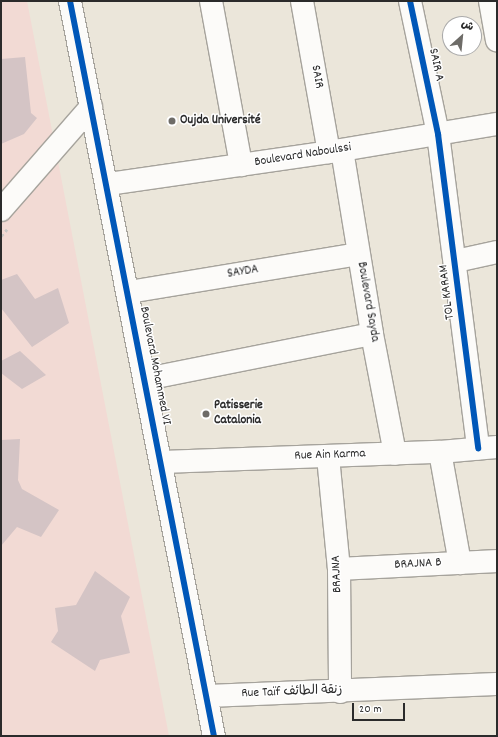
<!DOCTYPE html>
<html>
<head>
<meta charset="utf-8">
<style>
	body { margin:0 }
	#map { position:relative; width:498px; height:737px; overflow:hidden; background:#ebe6da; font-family:Dekko,"Playpen Sans Arabic",sans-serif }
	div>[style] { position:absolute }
	.built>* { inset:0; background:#f2dad4 }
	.building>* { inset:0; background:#d4c4c5 }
	.path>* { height:2.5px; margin-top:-1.25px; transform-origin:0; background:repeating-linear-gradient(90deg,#cbc9c6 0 3px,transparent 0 6px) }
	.roads { filter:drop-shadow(1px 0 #a6a39c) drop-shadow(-1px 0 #a6a39c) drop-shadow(0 1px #a6a39c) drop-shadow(0 -1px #a6a39c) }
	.minor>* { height:22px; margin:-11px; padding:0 11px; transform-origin:11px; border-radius:11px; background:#fcfbf9 }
	.cycleway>* { height:6px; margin:-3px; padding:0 3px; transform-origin:3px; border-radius:3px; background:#0057b8 }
	.dots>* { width:11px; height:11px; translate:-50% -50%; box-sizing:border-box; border:2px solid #fff; border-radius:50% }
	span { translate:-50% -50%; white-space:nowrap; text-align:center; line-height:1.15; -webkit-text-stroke:3px #fff; paint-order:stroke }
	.street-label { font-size:13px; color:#2b2b2b }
	.poi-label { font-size:13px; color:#2b2b2b; font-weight:700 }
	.left { translate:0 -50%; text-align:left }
	.frame { position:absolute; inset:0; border:2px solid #2b2b2b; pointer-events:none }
	.north { position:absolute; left:442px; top:16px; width:40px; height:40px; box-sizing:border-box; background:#fff; border:1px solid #aaa; border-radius:50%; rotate:27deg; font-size:11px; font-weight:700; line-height:16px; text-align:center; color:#2b2b2b }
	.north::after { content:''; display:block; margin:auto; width:14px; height:18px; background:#6e6c68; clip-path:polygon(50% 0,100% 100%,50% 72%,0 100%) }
	.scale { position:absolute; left:352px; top:703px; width:53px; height:18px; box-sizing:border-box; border:2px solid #2b2b2b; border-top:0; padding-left:5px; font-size:12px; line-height:14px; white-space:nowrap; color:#2b2b2b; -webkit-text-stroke:3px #fff; paint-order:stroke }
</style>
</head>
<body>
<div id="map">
	<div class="built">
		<i style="clip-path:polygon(1px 1px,27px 1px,169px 736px,1px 736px)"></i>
	</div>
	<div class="building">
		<i style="clip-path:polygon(25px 57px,31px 113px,37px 118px,24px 134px,1px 144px,1px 59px)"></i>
		<i style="clip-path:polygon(17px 274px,35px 299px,58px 288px,69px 323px,32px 347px,1px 308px,1px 280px)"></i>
		<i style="clip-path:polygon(20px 351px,46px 375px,22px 389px,1px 373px,1px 361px)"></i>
		<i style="clip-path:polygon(20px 439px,18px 480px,22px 489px,59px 510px,41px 537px,17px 527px,1px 546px,1px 440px)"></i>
		<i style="clip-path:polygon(95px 571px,130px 597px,121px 616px,130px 653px,100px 660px,95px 671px,51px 642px,58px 631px,55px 608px,76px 605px)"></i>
	</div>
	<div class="path">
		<i style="left:1px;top:236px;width:9px;rotate:-49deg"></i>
	</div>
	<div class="roads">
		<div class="minor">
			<i style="left:70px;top:1px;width:749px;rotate:78.92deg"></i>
			<i style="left:211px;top:1px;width:167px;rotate:79.6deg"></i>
			<i style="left:302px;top:1px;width:153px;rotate:79.9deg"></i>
			<i style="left:410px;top:1px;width:136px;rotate:78.1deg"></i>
			<i style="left:438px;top:134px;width:317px;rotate:82.7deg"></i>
			<i style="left:490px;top:1px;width:40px;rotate:80deg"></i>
			<i style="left:342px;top:150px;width:186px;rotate:80.7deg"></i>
			<i style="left:372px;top:334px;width:122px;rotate:79.1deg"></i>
			<i style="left:108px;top:184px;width:223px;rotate:-8.2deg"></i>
			<i style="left:329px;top:152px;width:170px;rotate:-9.5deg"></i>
			<i style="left:1px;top:210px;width:137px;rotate:-48.9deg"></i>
			<i style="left:456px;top:261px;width:42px;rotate:-12.4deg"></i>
			<i style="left:129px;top:292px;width:232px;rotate:-9.4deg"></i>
			<i style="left:146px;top:379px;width:230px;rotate:-11.3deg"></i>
			<i style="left:440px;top:452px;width:113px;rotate:79.8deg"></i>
			<i style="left:328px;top:457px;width:113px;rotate:84.4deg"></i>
			<i style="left:339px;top:569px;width:123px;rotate:89.5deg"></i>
			<i style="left:162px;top:462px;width:278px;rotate:-2.1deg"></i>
			<i style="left:440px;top:452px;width:57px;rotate:-5deg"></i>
			<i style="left:339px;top:569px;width:158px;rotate:-2.9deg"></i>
			<i style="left:207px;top:696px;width:290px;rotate:-2.4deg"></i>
		</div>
	</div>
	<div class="cycleway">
		<i style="left:70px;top:1px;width:749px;rotate:78.92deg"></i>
		<i style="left:410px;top:1px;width:136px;rotate:78.1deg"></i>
		<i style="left:438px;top:134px;width:317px;rotate:82.7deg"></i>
	</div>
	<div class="dots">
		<i style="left:172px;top:121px;background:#6e6c68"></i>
		<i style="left:206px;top:414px;background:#6e6c68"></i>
	</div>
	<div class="street-label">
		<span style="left:435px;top:65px;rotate:78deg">SAIR A</span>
		<span style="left:316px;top:77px;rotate:80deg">SAIR</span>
		<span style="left:303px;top:156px;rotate:-9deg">Boulevard Naboulssi</span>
		<span style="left:243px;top:273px;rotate:-9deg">SAYDA</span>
		<span style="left:448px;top:292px;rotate:-97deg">TOL KARAM</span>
		<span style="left:367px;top:302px;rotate:80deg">Boulevard Sayda</span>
		<span style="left:154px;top:366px;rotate:79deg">Boulevard Mohammed VI</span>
		<span style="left:330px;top:456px;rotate:-2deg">Rue Ain Karma</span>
		<span style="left:418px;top:565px;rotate:-3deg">BRAJNA B</span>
		<span style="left:338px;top:574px;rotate:-92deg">BRAJNA</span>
		<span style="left:292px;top:693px;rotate:-2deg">Rue Taïf زنقة الطائف</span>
	</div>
	<div class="poi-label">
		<span class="left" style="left:180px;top:121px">Oujda Université</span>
		<span class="left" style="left:214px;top:414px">Patisserie<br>Catalonia</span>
	</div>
	<div class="frame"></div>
	<div class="north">ش</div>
	<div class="scale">20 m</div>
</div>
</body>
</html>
